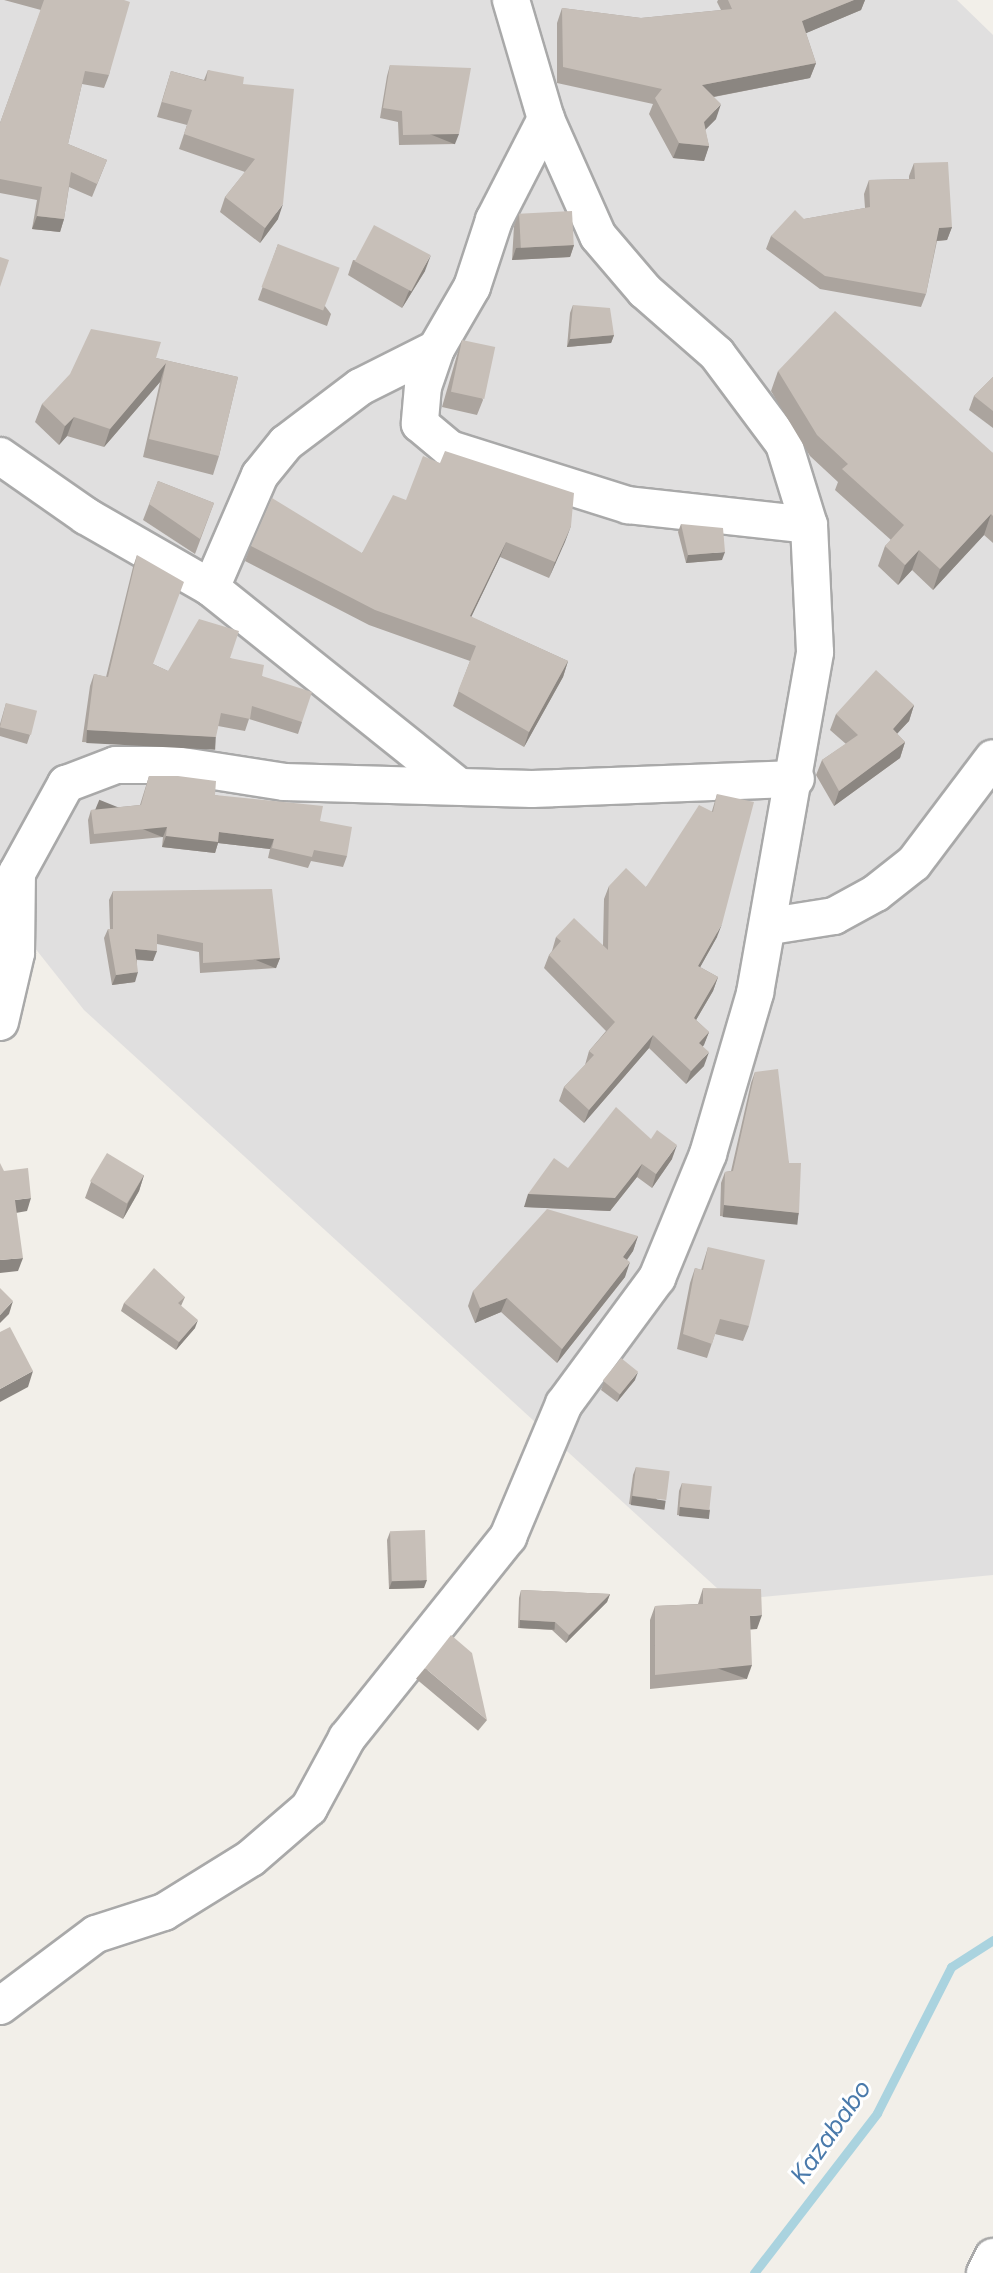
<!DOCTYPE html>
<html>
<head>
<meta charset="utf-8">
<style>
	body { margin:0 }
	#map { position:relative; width:993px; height:2273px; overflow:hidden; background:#f2efe9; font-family:Figtree,sans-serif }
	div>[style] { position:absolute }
	.residential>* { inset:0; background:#e0dfdf }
	.stream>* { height:9px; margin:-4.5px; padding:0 4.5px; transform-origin:4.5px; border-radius:4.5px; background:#aad3df }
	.roads { filter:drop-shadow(2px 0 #a9a9a9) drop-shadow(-2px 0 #a9a9a9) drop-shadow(0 2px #a9a9a9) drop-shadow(0 -2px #a9a9a9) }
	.minor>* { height:36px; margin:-18px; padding:0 18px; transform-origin:18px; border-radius:18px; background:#fff }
	.wall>* { inset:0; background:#aba49e; transform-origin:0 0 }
	.shaded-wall>* { inset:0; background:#8b8681; transform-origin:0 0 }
	.building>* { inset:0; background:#c7bfb8; transform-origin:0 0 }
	span { translate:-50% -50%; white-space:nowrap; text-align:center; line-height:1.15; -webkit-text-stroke:6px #fff; paint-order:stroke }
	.water-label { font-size:26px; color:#4a7aab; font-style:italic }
</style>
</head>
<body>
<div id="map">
	<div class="residential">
		<i style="clip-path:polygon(0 0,957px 0,993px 35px,993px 1575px,730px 1600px,84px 1010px,0 904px)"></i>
	</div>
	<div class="stream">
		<i style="left:754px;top:2273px;width:202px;rotate:-52.4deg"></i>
		<i style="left:877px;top:2113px;width:164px;rotate:-63.1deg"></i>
		<i style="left:951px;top:1967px;width:50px;rotate:-32.7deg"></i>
	</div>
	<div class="roads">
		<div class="minor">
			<i style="left:436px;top:349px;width:39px;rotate:109deg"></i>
			<i style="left:423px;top:386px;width:38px;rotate:95deg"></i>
			<i style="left:420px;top:424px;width:39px;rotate:40deg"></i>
			<i style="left:450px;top:449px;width:187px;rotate:17.5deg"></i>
			<i style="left:628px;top:505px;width:182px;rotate:6.3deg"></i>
			<i style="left:0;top:456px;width:105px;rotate:34.9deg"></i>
			<i style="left:86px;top:516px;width:144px;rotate:29.9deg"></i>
			<i style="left:211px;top:588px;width:314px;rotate:38.7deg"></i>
			<i style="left:211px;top:588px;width:123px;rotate:-66.6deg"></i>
			<i style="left:260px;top:475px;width:41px;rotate:-50.9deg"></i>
			<i style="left:286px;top:443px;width:93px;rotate:-37.1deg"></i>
			<i style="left:360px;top:387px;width:85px;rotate:-26.6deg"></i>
			<i style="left:436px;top:349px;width:72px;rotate:-59.9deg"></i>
			<i style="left:472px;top:287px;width:71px;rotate:-71.8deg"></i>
			<i style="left:494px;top:220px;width:114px;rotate:-62.8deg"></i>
			<i style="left:771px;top:926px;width:64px;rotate:-9deg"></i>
			<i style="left:834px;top:916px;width:48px;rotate:-28.7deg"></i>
			<i style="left:876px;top:893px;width:48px;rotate:-38.3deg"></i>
			<i style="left:914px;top:863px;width:131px;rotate:-53deg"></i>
			<i style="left:0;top:1022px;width:71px;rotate:-76.9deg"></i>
			<i style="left:16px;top:953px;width:80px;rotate:-89.3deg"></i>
			<i style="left:17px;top:873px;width:102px;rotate:-61.2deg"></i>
			<i style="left:66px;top:784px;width:53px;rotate:-20.8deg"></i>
			<i style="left:116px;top:765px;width:60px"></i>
			<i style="left:176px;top:765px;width:109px;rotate:8.9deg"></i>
			<i style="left:284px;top:782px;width:248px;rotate:1.6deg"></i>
			<i style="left:532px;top:789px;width:264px;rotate:-2.2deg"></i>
			<i style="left:0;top:2006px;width:120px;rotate:-36.9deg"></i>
			<i style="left:96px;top:1934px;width:71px;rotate:-17.9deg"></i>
			<i style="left:164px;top:1912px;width:102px;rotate:-31.8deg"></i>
			<i style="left:251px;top:1858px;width:77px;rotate:-40.8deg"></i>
			<i style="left:309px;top:1808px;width:80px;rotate:-61.5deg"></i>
			<i style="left:347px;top:1738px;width:258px;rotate:-51.3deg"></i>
			<i style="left:508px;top:1537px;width:144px;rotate:-67.2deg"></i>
			<i style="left:564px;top:1404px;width:157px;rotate:-53.6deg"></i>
			<i style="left:657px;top:1278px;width:134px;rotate:-67.6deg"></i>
			<i style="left:708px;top:1154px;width:168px;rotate:-73.7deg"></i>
			<i style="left:755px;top:993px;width:346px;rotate:-80deg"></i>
			<i style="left:815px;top:652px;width:127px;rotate:-92.7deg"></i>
			<i style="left:809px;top:525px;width:85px;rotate:-107.2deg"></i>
			<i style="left:784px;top:444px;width:112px;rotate:-126.7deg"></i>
			<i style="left:717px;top:354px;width:96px;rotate:-138.8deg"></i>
			<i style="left:645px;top:291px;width:72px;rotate:-130.5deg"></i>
			<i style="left:598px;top:236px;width:128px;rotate:-114deg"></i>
			<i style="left:546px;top:119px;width:124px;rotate:-106.4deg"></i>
			<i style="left:985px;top:2273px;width:18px;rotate:-63deg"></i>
		</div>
	</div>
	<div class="wall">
		<i style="clip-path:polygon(4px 0,124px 0,109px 75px,104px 88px,82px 84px,68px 144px,107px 160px,92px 197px,69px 187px,64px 219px,60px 232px,32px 229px,37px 200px,0 193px,0 123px,41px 10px)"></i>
		<i style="clip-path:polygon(718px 0,865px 0,861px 10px,806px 33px,816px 63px,810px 78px,714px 97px,716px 119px,705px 130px,709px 146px,704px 161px,673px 158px,649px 114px,653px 104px,557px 83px,557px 23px,562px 8px,641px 18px,721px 10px,717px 2px)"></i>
		<i style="clip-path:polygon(390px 65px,455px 144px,399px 145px,398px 122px,380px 118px,387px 76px)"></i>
		<i style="clip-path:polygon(208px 70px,243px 84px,278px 219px,260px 243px,220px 212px,225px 197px,245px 172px,179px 149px,187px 125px,157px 117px,171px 71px,204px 80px)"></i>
		<i style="clip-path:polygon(914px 163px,952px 227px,947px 240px,937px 241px,926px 294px,921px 307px,820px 289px,766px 249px,771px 236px,804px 219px,865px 208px,864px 194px,869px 180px,909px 179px,909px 176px)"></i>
		<i style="clip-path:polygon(519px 214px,574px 245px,570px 257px,512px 260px,514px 226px)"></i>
		<i style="clip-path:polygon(278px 244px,331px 314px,327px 326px,258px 300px)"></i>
		<i style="clip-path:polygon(353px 260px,425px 271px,402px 308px,348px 275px)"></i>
		<i style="clip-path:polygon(573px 305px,614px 335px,611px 343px,567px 347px,570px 313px)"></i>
		<i style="clip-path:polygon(462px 340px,483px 400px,477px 415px,442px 407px,457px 355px)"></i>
		<i style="clip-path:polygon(156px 358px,238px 377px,219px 456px,213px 475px,143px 457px,160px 382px,104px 447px,67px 436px,59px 445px,35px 422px,42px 404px)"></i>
		<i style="clip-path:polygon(778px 371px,993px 453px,993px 543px,984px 535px,933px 590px,912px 570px,898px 585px,878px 566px,885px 546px,891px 540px,835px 490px,838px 482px,810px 456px,771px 391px)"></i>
		<i style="clip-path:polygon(993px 377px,993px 428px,969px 410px,974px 396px)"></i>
		<i style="clip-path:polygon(158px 481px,214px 503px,195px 554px,143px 520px)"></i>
		<i style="clip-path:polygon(406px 500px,571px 526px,549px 578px,500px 557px,471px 617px,568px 661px,563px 677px,524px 747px,453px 706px,470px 661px,369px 625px,245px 561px,251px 546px,362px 553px)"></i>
		<i style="clip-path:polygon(681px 524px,722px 560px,686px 563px,678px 532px)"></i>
		<i style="clip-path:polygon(137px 555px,153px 664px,168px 671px,230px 658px,262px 676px,302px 722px,298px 734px,249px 719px,245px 731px,218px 726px,212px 749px,82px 742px,90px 686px,94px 674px,106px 677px,133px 567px)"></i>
		<i style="clip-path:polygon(6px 703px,30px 735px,27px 744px,0 736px,0 724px)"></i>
		<i style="clip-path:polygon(914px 705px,909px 721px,897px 734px,905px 742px,900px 758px,834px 806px,816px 775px,822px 760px,846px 744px,830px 730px,836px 714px)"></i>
		<i style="clip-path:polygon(149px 776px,215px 795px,320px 821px,347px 856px,343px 867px,311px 861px,308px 868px,268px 858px,270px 849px,218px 843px,215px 853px,162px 847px,163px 837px,90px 844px,88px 820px,91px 810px,140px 805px)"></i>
		<i style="clip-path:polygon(717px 794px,717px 937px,700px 967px,718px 977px,713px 991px,696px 1020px,709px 1032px,703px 1046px,704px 1066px,686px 1084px,649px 1048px,584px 1123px,559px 1101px,564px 1087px,585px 1065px,589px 1051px,606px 1031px,544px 968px,549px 955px,552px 951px,556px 937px,603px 945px,604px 899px,609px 886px,646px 887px,712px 811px)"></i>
		<i style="clip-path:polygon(113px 891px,280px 958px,276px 968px,200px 973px,199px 952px,157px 944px,153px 961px,137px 960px,135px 982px,112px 985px,104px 938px,108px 929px,110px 929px,109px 900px)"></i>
		<i style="clip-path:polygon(755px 1072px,789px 1163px,799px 1213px,795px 1224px,720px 1216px,721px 1183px,725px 1172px,731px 1171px,751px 1083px)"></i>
		<i style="clip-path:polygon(672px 1159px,652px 1188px,637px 1177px,610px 1211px,524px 1207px,568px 1168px)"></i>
		<i style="clip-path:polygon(144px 1175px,139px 1191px,123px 1219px,85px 1198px,91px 1182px)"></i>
		<i style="clip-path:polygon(638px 1236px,633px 1251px,627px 1260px,625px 1277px,557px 1363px,501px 1312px,475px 1323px,468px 1306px,473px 1291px)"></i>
		<i style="clip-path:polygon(708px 1247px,749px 1326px,743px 1341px,715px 1334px,707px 1358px,677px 1349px,690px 1283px,695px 1268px,701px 1270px)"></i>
		<i style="clip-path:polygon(185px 1297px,181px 1306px,195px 1328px,176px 1350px,121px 1311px,124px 1303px)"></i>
		<i style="clip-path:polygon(635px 1380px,617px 1402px,601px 1390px,604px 1382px)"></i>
		<i style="clip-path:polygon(636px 1467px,663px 1509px,629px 1504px,633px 1475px)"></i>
		<i style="clip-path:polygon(682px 1483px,710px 1510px,707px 1518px,677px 1515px,679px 1491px)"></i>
		<i style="clip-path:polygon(390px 1532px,424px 1588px,389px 1589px,387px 1540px)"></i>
		<i style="clip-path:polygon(703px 1588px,757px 1629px,750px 1629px,747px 1679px,650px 1689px,650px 1620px,655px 1606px,698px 1604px)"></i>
		<i style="clip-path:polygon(521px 1590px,610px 1594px,607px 1602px,566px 1643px,552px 1630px,518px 1628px,519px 1598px)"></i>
		<i style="left:425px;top:1668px;width:81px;height:14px;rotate:40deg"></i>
	</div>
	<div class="shaded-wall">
		<i style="clip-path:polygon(854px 0,865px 0,861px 10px,797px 37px,802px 21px)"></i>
		<i style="clip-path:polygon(816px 63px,810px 78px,697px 100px,702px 85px)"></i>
		<i style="clip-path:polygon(721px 104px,716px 119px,698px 137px,704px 122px)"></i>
		<i style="left:459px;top:134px;width:11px;height:56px;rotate:112deg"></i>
		<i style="clip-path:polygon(679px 143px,709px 146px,704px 161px,673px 158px)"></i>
		<i style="clip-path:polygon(283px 204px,278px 219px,260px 243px,265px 228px)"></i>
		<i style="clip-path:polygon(37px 216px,64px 219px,60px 232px,32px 229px)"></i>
		<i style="clip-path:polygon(952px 227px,947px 240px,935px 241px,939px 228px)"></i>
		<i style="clip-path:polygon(574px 245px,570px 257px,512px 260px,516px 248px)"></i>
		<i style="clip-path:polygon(431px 255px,425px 271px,402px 308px,408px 293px)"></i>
		<i style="clip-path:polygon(614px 335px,611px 343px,567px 347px,570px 339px)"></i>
		<i style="clip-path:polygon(166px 363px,160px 382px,104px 447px,110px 429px)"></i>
		<i style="clip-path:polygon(74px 417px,67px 436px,59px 445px,65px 426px)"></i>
		<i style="clip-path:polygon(991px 514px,984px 535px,933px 590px,940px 569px)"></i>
		<i style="clip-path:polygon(571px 526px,565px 542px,549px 578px,555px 562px)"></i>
		<i style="clip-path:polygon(506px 542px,500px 557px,464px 632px,470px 616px)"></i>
		<i style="clip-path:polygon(919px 550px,912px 570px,898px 585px,905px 565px)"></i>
		<i style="clip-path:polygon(725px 552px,722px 560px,686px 563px,688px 555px)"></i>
		<i style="clip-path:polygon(568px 661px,563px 677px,524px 747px,529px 732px)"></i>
		<i style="clip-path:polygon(914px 705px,909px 721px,887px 744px,893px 729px)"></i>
		<i style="left:87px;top:730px;width:129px;height:13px;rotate:3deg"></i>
		<i style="clip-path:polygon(905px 742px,900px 758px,834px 806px,839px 791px)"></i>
		<i style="left:167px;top:827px;width:11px;height:73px;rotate:112deg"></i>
		<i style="clip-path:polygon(219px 832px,274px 839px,270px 849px,218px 843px,215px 853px,162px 847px,166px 836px)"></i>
		<i style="clip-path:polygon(722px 924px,717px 937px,693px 980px,698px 966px)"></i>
		<i style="clip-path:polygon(135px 949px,157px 951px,153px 961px,132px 959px)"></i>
		<i style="left:280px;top:958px;width:11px;height:77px;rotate:112deg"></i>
		<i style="clip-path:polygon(138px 972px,135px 982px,112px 985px,116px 975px)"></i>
		<i style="clip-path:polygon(718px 977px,713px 991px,689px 1032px,694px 1018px)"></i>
		<i style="clip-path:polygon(709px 1032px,704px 1045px,694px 1056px,699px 1043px)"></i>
		<i style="clip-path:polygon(653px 1035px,649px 1048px,584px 1123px,589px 1110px)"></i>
		<i style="clip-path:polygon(709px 1052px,704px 1066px,686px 1084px,691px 1071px)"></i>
		<i style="clip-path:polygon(677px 1145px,672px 1159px,652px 1188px,656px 1174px)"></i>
		<i style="clip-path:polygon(642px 1164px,637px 1177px,610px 1211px,524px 1207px,528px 1194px)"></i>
		<i style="clip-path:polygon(144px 1175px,139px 1191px,123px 1219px,128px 1203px)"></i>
		<i style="clip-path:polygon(31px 1198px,27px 1211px,10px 1214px,15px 1200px)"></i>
		<i style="left:724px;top:1205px;width:75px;height:12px;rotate:6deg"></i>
		<i style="clip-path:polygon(638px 1236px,633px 1251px,618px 1272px,623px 1257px)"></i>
		<i style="clip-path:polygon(23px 1258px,18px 1271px,0 1273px,0 1260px)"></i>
		<i style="clip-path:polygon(630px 1262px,625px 1277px,557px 1363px,562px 1349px)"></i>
		<i style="clip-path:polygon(507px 1298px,501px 1312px,475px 1323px,480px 1308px)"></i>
		<i style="clip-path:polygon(13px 1301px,9px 1314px,0 1323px,0 1315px)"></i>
		<i style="clip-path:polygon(198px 1320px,195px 1328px,176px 1350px,179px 1342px)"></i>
		<i style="clip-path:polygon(33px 1371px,28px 1387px,0 1402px,0 1389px)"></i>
		<i style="clip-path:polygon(638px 1372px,635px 1380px,617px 1402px,620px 1394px)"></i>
		<i style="left:632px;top:1496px;width:34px;height:9px;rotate:8deg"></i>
		<i style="left:680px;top:1507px;width:30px;height:9px;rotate:6deg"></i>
		<i style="clip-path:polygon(427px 1580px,424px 1588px,389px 1589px,392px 1581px)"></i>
		<i style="clip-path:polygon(610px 1594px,607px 1602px,566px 1643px,569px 1635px)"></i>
		<i style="clip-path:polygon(762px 1615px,757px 1629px,745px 1630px,750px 1616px)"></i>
		<i style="left:520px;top:1620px;width:35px;height:8px;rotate:3deg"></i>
		<i style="left:752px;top:1665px;width:15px;height:98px;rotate:110deg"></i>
	</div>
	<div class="building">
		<i style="clip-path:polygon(44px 0,124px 0,130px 2px,109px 75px,85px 71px,68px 144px,107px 160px,97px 184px,71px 172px,64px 219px,37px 216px,42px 187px,0 179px,0 123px)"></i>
		<i style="clip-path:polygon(728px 0,854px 0,802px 21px,816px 63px,702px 85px,721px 104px,704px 122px,709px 146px,679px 143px,655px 98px,662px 89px,563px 67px,562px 8px,641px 18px,732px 9px)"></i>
		<i style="clip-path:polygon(390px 65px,471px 68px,459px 134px,403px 135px,402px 111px,383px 108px)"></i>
		<i style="clip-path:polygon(208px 70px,244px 77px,243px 84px,294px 89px,283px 204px,265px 228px,225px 197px,255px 159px,184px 134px,192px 110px,162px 102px,171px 71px,206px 81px)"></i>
		<i style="clip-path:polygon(948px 162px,952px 227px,939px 228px,926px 294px,825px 276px,771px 236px,795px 210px,804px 219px,870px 207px,869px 180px,915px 179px,914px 163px)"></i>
		<i style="left:572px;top:211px;width:34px;height:53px;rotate:87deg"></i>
		<i style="left:374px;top:225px;width:64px;height:41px;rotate:28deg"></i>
		<i style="left:278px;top:244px;width:66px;height:46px;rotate:21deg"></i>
		<i style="clip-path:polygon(0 257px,9px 260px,0 287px)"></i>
		<i style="clip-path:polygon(573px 305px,610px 308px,614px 335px,570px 339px)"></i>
		<i style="clip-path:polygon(835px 311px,993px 453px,993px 516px,991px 514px,940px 569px,919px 550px,905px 565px,885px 546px,904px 525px,842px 469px,848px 464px,817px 435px,778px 371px)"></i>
		<i style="clip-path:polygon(91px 329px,161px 342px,156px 358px,238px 377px,219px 456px,149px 439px,166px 363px,110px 429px,74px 417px,65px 426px,42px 404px,70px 374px)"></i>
		<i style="left:462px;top:340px;width:34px;height:53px;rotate:12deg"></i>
		<i style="clip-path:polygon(993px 377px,993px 411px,974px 396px)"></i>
		<i style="clip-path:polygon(445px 451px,574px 493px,571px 526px,555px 562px,506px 542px,470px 616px,568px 661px,529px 732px,458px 691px,476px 646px,375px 610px,251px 546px,272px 498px,362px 553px,393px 495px,406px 500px,423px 456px,440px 463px)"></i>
		<i style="clip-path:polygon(158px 481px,214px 503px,200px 539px,149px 504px)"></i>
		<i style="clip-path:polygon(681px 524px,723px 528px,725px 552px,688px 555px)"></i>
		<i style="clip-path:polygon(137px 555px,184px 582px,153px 664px,168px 671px,199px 619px,239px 631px,230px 658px,264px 665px,262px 676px,312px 692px,302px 722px,252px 706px,250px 719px,221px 713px,216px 737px,87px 730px,94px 674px,108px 677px)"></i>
		<i style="clip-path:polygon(876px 670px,914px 705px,893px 729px,905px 742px,839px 791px,822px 760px,858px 735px,836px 714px)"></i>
		<i style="left:6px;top:703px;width:32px;height:25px;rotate:14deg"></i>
		<i style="clip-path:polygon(149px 776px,178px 776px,216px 781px,215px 795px,323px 806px,320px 821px,352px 827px,347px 856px,314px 850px,312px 857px,272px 848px,274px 839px,219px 832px,218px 842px,166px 836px,167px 827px,94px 834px,91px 810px,141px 805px)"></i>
		<i style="clip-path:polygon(717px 794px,754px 802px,722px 924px,698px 966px,718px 977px,694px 1018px,709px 1032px,699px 1043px,709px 1052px,691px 1071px,653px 1035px,589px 1110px,564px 1087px,594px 1055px,589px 1051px,615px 1022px,549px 955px,561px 941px,556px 937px,574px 918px,608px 950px,609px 886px,626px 868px,646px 887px,699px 805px,713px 812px)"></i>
		<i style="clip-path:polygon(272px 889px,280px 958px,203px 963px,203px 943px,157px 934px,157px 951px,135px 949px,138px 972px,116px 975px,108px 929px,113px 929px,113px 891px)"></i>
		<i style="clip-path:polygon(778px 1069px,789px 1163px,801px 1163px,799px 1213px,724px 1205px,725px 1172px,733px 1171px,755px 1072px)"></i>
		<i style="clip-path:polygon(616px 1107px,651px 1139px,657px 1130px,677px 1145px,656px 1174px,642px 1164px,615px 1198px,528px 1194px,554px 1158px,568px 1168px)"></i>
		<i style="left:107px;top:1153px;width:43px;height:33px;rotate:31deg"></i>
		<i style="clip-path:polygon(0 1163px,4px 1171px,28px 1168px,31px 1198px,15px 1200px,23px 1258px,0 1260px)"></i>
		<i style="clip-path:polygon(547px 1209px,638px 1236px,623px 1257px,630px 1262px,562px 1349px,507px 1298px,480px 1308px,473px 1291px)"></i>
		<i style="clip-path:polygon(708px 1247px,765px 1260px,749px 1326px,720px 1319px,712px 1344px,683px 1334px,695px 1268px,703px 1270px)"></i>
		<i style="clip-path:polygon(154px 1268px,185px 1297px,178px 1303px,198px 1320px,179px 1342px,124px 1303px)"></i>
		<i style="clip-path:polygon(0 1288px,13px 1301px,0 1315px)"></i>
		<i style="clip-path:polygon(10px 1327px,33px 1371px,0 1389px,0 1332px)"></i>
		<i style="left:621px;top:1358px;width:22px;height:29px;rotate:39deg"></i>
		<i style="left:636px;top:1467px;width:34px;height:29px;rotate:7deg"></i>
		<i style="left:682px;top:1483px;width:30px;height:24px;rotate:6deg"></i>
		<i style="left:425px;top:1530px;width:50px;height:35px;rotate:88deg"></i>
		<i style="clip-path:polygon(703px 1588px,761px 1589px,762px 1615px,750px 1616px,752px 1665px,655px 1675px,655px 1606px,703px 1604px)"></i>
		<i style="clip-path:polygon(521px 1590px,610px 1594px,569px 1635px,555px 1622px,520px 1620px)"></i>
		<i style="clip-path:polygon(451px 1635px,472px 1653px,487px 1720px,425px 1668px)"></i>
	</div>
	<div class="water-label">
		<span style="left:831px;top:2132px;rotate:-55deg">Kazababo</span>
	</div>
</div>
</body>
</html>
